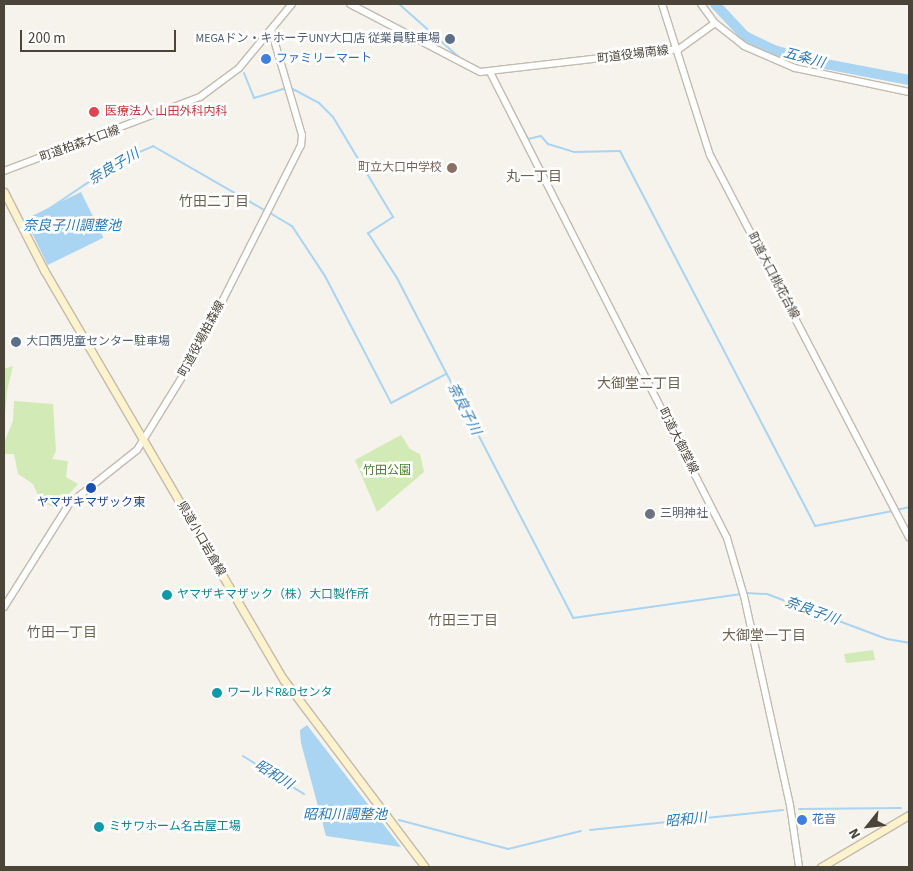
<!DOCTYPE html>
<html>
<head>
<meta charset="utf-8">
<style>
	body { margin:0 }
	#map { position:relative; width:913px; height:871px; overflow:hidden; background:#f6f3ec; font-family:"Source Sans 3","Noto Sans JP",sans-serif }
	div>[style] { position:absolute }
	.green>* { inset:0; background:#d2eab5 }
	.water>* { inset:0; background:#a9d4f2; transform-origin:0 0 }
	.stream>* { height:2px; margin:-1px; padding:0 1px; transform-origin:1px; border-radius:1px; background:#a9d4f2 }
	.river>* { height:10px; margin:-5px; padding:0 5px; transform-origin:5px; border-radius:5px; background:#a9d4f2 }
	.roads { filter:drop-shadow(1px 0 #c2bbae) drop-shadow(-1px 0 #c2bbae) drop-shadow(0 1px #c2bbae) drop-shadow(0 -1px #c2bbae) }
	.tertiary>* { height:6px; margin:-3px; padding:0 3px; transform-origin:3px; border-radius:3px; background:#fff }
	.secondary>* { height:7px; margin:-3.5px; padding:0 3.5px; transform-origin:3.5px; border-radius:3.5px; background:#fff3cd }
	.dots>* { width:14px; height:14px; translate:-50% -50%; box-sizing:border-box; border:2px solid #fff; border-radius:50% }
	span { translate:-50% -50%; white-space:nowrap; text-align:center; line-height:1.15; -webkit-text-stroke:5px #fff; paint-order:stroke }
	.service-label { font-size:12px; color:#4e5e75 }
	.right { translate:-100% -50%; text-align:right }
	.left { translate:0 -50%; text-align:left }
	.street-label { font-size:12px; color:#4b4439 }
	.shop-label { font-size:12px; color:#366cbe }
	.health-label { font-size:12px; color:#be3a42 }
	.education-label { font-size:12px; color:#785e54 }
	.park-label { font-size:12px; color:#4a7f2a }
	.transit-label { font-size:12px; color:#164399 }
	.worship-label { font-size:12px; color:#5b616d }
	.culture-label { font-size:12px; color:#0d838f }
	.water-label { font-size:14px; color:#2e7ab2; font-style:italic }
	.neighbourhood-label { font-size:14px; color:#6e6250 }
	.frame { position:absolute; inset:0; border:5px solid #4b4439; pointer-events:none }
	.north { position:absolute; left:843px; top:801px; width:50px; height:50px; -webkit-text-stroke:4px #fff; paint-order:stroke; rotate:241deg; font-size:14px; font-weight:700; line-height:20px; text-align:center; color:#4b4439 }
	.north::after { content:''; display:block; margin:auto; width:18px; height:22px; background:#4b4439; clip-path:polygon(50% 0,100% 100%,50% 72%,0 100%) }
	.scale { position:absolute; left:20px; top:30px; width:156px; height:22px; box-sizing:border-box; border:2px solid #4b4439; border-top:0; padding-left:6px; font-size:15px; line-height:18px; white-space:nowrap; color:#4b4439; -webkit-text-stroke:4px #fff; paint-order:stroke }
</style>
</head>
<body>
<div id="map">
	<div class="green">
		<i style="clip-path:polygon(13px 366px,7px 391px,4px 427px,4px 369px)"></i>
		<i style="clip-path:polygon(14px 401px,53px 404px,56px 451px,52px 459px,68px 461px,66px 477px,78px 484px,56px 508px,41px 502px,33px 484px,18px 474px,14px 454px,4px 454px,4px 443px,13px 421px)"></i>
		<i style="clip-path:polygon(401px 435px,410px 449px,420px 454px,424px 472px,377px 512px,355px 460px)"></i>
		<i style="clip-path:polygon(873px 650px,875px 660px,846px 663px,844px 654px)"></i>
	</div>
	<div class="water">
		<i style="left:81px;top:192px;width:51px;height:62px;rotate:64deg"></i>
		<i style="clip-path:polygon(307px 725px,401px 847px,326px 836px,301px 743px,300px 730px)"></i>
	</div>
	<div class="stream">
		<i style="left:399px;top:4px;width:83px;rotate:41.6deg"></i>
		<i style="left:244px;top:73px;width:27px;rotate:68deg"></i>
		<i style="left:254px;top:98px;width:34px;rotate:-17deg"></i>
		<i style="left:494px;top:75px;width:72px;rotate:62deg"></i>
		<i style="left:528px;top:139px;width:13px;rotate:-13deg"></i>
		<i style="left:541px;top:136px;width:11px;rotate:49deg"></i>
		<i style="left:548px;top:144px;width:27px;rotate:17deg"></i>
		<i style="left:574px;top:152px;width:46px;rotate:-1.2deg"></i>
		<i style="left:620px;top:151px;width:423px;rotate:62.5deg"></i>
		<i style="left:815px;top:526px;width:79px;rotate:-10.9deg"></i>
		<i style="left:291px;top:88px;width:32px;rotate:28deg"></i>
		<i style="left:319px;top:103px;width:20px;rotate:45deg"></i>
		<i style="left:333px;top:117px;width:117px;rotate:59deg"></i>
		<i style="left:393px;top:217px;width:30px;rotate:147deg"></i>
		<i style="left:368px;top:233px;width:54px;rotate:57.2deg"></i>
		<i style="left:397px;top:278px;width:383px;rotate:62.6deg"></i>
		<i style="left:573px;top:618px;width:170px;rotate:-8.1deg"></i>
		<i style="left:270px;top:213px;width:26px;rotate:31deg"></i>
		<i style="left:292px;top:226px;width:60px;rotate:56.6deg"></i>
		<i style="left:325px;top:276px;width:143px;rotate:62.5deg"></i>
		<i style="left:391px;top:403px;width:62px;rotate:-27.8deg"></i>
		<i style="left:28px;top:223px;width:115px;rotate:-34deg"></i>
		<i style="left:123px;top:159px;width:33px;rotate:-23deg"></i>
		<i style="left:153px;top:146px;width:130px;rotate:29.9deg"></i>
		<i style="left:897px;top:510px;width:12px;rotate:-14deg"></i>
		<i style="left:746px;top:593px;width:21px;rotate:3deg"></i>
		<i style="left:767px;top:594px;width:128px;rotate:20.6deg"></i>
		<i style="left:887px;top:639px;width:22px;rotate:10deg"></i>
		<i style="left:243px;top:756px;width:72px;rotate:31.9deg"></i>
		<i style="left:799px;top:809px;width:102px;rotate:-0.6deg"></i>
		<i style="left:399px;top:820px;width:113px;rotate:14.9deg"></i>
		<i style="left:508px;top:849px;width:75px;rotate:-13.9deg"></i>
		<i style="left:590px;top:830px;width:194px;rotate:-5.9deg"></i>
	</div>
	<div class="river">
		<i style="left:715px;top:4px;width:44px;rotate:46.8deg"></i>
		<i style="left:745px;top:36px;width:32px;rotate:26deg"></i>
		<i style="left:774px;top:50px;width:43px;rotate:16.3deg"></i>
		<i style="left:815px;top:62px;width:96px;rotate:10.8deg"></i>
	</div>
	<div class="roads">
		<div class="tertiary">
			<i style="left:350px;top:4px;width:147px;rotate:27.6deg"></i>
			<i style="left:480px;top:72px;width:200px;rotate:-6.6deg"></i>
			<i style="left:679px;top:49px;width:44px;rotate:-35.8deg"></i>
			<i style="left:715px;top:23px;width:37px;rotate:38deg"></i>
			<i style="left:744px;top:46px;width:56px;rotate:23.3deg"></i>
			<i style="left:795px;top:68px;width:116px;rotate:11.9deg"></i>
			<i style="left:662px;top:4px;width:158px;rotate:72.4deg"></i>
			<i style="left:710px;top:155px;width:431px;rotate:62.5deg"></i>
			<i style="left:701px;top:4px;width:24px;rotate:54deg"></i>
			<i style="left:490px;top:72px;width:523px;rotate:63.04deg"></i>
			<i style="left:727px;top:538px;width:60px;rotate:73.7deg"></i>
			<i style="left:744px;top:596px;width:214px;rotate:77.6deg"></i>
			<i style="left:790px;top:805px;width:63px;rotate:81.7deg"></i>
			<i style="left:4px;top:171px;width:210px;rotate:-20.7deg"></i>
			<i style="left:200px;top:97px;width:49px;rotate:-36.6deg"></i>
			<i style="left:239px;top:68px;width:83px;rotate:-50.4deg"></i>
			<i style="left:4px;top:607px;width:122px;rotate:-57.7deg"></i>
			<i style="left:69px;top:504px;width:87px;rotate:-38.5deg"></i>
			<i style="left:137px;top:450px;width:105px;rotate:-58.3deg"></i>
			<i style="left:192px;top:361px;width:242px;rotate:-63.2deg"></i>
			<i style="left:301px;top:145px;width:10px;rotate:-84deg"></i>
			<i style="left:302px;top:135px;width:109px;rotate:-106.4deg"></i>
		</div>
		<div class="secondary">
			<i style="left:4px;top:192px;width:88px;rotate:62.9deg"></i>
			<i style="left:44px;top:270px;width:475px;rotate:59.7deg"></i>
			<i style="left:284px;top:680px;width:234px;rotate:53deg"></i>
			<i style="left:821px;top:867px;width:102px;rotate:-30.6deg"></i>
		</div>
	</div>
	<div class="dots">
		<i style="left:450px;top:39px;background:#5c6f8a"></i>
		<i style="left:266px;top:59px;background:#3f7fe0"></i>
		<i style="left:94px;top:112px;background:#e0444e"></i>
		<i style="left:452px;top:168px;background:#8d6e63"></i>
		<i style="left:16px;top:342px;background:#5c6f8a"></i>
		<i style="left:91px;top:488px;background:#1a4fb4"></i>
		<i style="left:650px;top:514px;background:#6b7280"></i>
		<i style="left:167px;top:595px;background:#0f9aa8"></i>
		<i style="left:217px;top:693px;background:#0f9aa8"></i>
		<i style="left:802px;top:820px;background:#3f7fe0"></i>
		<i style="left:99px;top:827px;background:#0f9aa8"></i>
	</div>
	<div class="service-label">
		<span class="right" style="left:440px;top:39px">MEGAドン・キホーテUNY大口店 従業員駐車場</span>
		<span class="left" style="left:26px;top:342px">大口西児童センター駐車場</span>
	</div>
	<div class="street-label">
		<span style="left:633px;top:55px;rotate:-7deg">町道役場南線</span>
		<span style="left:80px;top:144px;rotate:-20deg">町道柏森大口線</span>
		<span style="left:773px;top:276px;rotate:62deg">町道大口桃花台線</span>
		<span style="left:202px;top:339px;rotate:-62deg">町道役場柏森線</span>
		<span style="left:678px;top:441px;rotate:63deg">町道大御堂線</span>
		<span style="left:201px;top:539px;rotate:60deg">県道小口岩倉線</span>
	</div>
	<div class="shop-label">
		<span class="left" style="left:276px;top:59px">ファミリーマート</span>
		<span class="left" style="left:812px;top:820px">花音</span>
	</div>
	<div class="health-label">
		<span class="left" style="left:105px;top:112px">医療法人 山田外科内科</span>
	</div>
	<div class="education-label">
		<span class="right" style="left:442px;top:168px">町立大口中学校</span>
	</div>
	<div class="park-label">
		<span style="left:387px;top:471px">竹田公園</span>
	</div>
	<div class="transit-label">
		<span style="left:91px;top:503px">ヤマザキマザック東</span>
	</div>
	<div class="worship-label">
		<span class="left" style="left:660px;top:514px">三明神社</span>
	</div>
	<div class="culture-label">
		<span class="left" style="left:177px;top:595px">ヤマザキマザック（株）大口製作所</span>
		<span class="left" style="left:227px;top:693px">ワールドR&amp;Dセンタ</span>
		<span class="left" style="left:109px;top:827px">ミサワホーム名古屋工場</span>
	</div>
	<div class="water-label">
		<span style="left:804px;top:58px;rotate:15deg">五条川</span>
		<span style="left:114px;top:167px;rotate:-31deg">奈良子川</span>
		<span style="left:72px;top:226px">奈良子川調整池</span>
		<span style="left:464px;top:409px;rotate:63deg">奈良子川</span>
		<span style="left:812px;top:611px;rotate:20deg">奈良子川</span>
		<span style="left:274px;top:775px;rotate:32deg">昭和川</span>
		<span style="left:345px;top:815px">昭和川調整池</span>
		<span style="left:686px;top:820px;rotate:-6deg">昭和川</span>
	</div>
	<div class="neighbourhood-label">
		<span style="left:534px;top:177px">丸一丁目</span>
		<span style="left:214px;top:202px">竹田二丁目</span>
		<span style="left:639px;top:384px">大御堂二丁目</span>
		<span style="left:463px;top:621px">竹田三丁目</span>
		<span style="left:62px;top:633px">竹田一丁目</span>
		<span style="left:764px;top:636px">大御堂一丁目</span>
	</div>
	<div class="frame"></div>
	<div class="north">N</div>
	<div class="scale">200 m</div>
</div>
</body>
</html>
